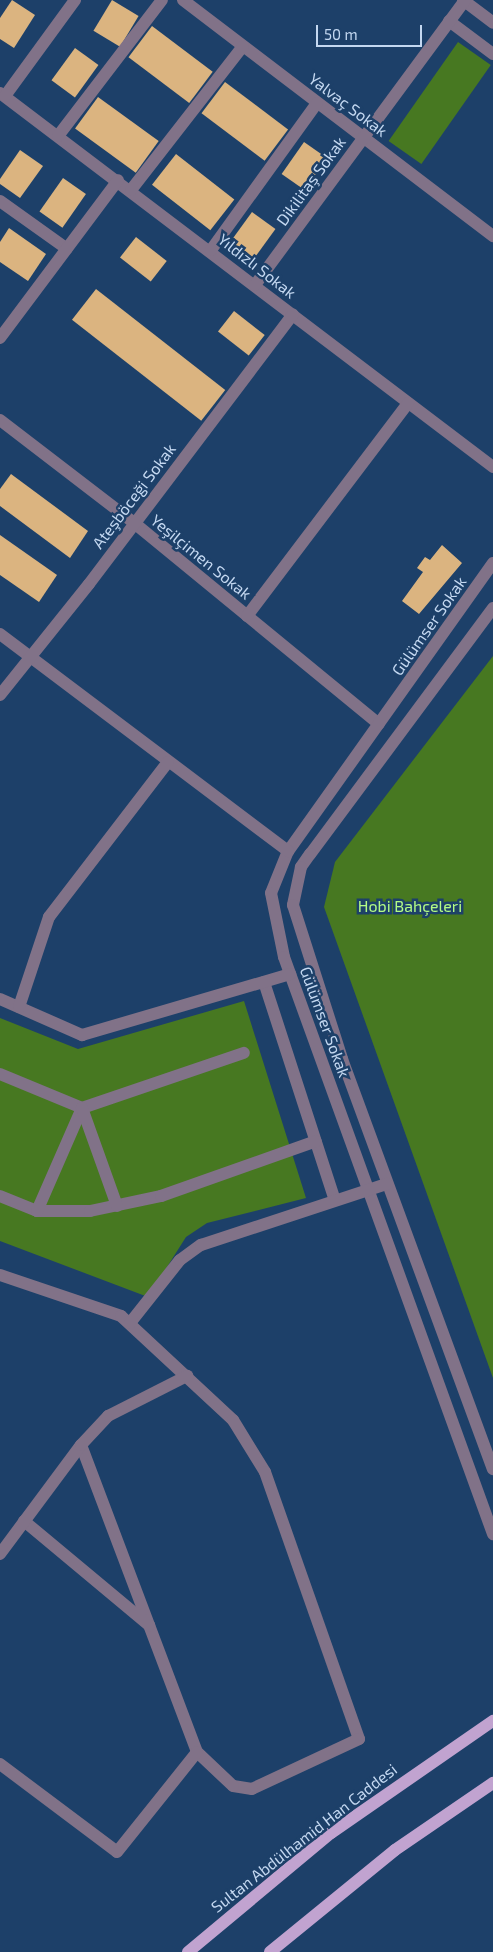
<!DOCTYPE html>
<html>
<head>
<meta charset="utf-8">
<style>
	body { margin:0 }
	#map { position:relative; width:493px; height:1952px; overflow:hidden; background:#1d4069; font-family:"Exo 2",sans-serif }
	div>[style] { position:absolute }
	.green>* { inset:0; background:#477821; transform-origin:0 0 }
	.building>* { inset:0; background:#dbb480; transform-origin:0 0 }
	.minor>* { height:12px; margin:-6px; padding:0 6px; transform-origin:6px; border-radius:6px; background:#817288 }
	.major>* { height:12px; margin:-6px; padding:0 6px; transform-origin:6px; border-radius:6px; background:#c1a3d0 }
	span { translate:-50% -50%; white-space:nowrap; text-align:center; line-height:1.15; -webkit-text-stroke:5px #1d4069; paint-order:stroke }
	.street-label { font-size:16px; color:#c4d8f1 }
	.park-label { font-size:16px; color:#b3fb85 }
	.scale { position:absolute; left:316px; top:25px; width:106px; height:22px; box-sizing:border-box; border:2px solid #c4d8f1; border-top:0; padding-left:6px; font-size:15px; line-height:18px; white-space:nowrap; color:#c4d8f1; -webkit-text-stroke:4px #1d4069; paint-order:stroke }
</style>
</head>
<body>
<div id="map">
	<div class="green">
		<i style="left:458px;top:42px;width:40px;height:121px;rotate:35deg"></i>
		<i style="clip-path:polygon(493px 656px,493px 1378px,324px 907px,335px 862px)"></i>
		<i style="clip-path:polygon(244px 1001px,306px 1198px,207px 1223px,186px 1237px,148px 1297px,0 1241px,0 1018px,78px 1049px)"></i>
	</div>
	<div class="building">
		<i style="clip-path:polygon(12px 0,35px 15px,14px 48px,0 39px,0 18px)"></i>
		<i style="left:112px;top:0;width:31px;height:36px;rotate:31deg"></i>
		<i style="left:152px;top:26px;width:76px;height:39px;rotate:37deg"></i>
		<i style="left:75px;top:48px;width:29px;height:40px;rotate:36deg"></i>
		<i style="left:225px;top:82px;width:79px;height:39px;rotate:37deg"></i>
		<i style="left:98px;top:97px;width:75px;height:39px;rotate:36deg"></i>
		<i style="left:304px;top:142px;width:28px;height:39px;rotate:35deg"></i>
		<i style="clip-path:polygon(20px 150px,43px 166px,20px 198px,0 184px,0 179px)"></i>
		<i style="left:176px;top:154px;width:74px;height:39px;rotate:38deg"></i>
		<i style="left:63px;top:178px;width:28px;height:41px;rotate:35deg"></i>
		<i style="left:252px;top:212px;width:29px;height:41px;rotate:36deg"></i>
		<i style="clip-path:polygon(9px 228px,46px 254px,28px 281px,0 262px,0 242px)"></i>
		<i style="left:136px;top:237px;width:39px;height:26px;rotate:38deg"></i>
		<i style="left:96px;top:289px;width:164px;height:39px;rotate:38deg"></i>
		<i style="left:234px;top:311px;width:39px;height:26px;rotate:38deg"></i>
		<i style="clip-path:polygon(11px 474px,88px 531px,70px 558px,0 506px,0 489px)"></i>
		<i style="clip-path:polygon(0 535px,57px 575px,39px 602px,0 575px)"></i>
		<i style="clip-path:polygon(442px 545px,462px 563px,419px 614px,402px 601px,423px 572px,417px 568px,425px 557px,430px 560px)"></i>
	</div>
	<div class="minor">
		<i style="left:183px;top:0;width:390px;rotate:37.3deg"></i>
		<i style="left:463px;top:0;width:38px;rotate:37deg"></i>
		<i style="left:449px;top:21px;width:55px;rotate:36.9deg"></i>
		<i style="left:0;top:93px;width:619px;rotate:37.18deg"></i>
		<i style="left:5px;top:96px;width:119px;rotate:-53.9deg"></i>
		<i style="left:58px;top:136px;width:171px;rotate:-52.6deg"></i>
		<i style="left:131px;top:190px;width:182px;rotate:-52.1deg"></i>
		<i style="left:0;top:201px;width:82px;rotate:35.6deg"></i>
		<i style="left:211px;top:250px;width:181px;rotate:-54.2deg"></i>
		<i style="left:255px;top:285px;width:354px;rotate:-53.6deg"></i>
		<i style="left:0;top:338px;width:197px;rotate:-53.2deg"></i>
		<i style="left:0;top:420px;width:168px;rotate:37.5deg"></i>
		<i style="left:133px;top:522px;width:318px;rotate:39.4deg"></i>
		<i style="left:493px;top:563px;width:354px;rotate:125.4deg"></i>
		<i style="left:288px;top:851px;width:45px;rotate:112deg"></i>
		<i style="left:271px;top:893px;width:65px;rotate:78.5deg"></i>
		<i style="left:284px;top:957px;width:614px;rotate:70.09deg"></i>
		<i style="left:493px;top:608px;width:307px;rotate:126.6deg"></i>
		<i style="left:310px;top:854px;width:16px;rotate:125deg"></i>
		<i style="left:301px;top:867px;width:39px;rotate:102deg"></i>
		<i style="left:293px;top:905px;width:162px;rotate:72.3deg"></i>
		<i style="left:342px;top:1059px;width:437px;rotate:69.8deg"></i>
		<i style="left:247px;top:616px;width:267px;rotate:-52.9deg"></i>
		<i style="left:0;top:634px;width:361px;rotate:37deg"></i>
		<i style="left:0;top:695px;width:142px;rotate:-51.3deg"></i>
		<i style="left:89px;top:584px;width:338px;rotate:-52.9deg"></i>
		<i style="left:264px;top:982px;width:229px;rotate:72deg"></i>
		<i style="left:0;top:999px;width:90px;rotate:23.7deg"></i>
		<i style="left:82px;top:1035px;width:217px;rotate:-16.3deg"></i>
		<i style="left:19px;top:1007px;width:95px;rotate:-71.6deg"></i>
		<i style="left:49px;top:917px;width:195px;rotate:-52.5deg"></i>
		<i style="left:0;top:1074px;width:89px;rotate:22.5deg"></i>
		<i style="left:82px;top:1108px;width:171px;rotate:-18.8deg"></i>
		<i style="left:0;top:1196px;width:40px;rotate:22deg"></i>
		<i style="left:37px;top:1211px;width:53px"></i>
		<i style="left:90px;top:1211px;width:73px;rotate:-11.9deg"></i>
		<i style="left:161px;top:1196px;width:164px;rotate:-19.5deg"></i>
		<i style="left:37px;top:1211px;width:112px;rotate:-66.4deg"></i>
		<i style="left:82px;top:1108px;width:104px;rotate:70.3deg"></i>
		<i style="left:0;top:1275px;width:128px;rotate:18.7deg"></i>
		<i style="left:121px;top:1316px;width:153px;rotate:42.9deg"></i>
		<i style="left:233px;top:1420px;width:61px;rotate:58.4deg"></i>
		<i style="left:265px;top:1472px;width:283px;rotate:70.6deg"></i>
		<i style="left:359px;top:1739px;width:118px;rotate:155deg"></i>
		<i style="left:252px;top:1789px;width:19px;rotate:-171deg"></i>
		<i style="left:233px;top:1786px;width:50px;rotate:-136.6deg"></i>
		<i style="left:197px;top:1752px;width:328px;rotate:-110.7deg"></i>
		<i style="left:130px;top:1323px;width:80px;rotate:-51.6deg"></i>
		<i style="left:180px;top:1260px;width:26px;rotate:-36deg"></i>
		<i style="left:201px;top:1245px;width:196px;rotate:-18.2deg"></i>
		<i style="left:24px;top:1521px;width:163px;rotate:39.8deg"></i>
		<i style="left:0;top:1554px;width:136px;rotate:-53.4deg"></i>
		<i style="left:81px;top:1445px;width:40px;rotate:-47deg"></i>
		<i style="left:108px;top:1416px;width:89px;rotate:-26.9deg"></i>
		<i style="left:0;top:1764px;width:146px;rotate:36.9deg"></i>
		<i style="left:117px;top:1852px;width:128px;rotate:-51.3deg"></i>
	</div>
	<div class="major">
		<i style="left:188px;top:1952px;width:186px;rotate:-39.8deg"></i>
		<i style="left:331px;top:1833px;width:197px;rotate:-34.7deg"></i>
		<i style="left:270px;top:1952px;width:161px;rotate:-39.2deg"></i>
		<i style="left:395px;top:1850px;width:119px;rotate:-34.4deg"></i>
	</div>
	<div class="street-label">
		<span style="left:348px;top:105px;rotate:37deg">Yalvaç Sokak</span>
		<span style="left:311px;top:181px;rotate:-54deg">Dikilitaş Sokak</span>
		<span style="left:257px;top:266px;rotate:38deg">Yıldızlı Sokak</span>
		<span style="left:134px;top:496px;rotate:-53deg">Ateşböceği Sokak</span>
		<span style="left:201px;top:557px;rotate:39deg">Yeşilçimen Sokak</span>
		<span style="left:429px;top:626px;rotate:-55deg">Gülümser Sokak</span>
		<span style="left:325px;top:1022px;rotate:70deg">Gülümser Sokak</span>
		<span style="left:304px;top:1838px;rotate:-38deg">Sultan Abdülhamid Han Caddesi</span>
	</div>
	<div class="park-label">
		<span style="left:410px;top:906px">Hobi Bahçeleri</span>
	</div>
	<div class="scale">50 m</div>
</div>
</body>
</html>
